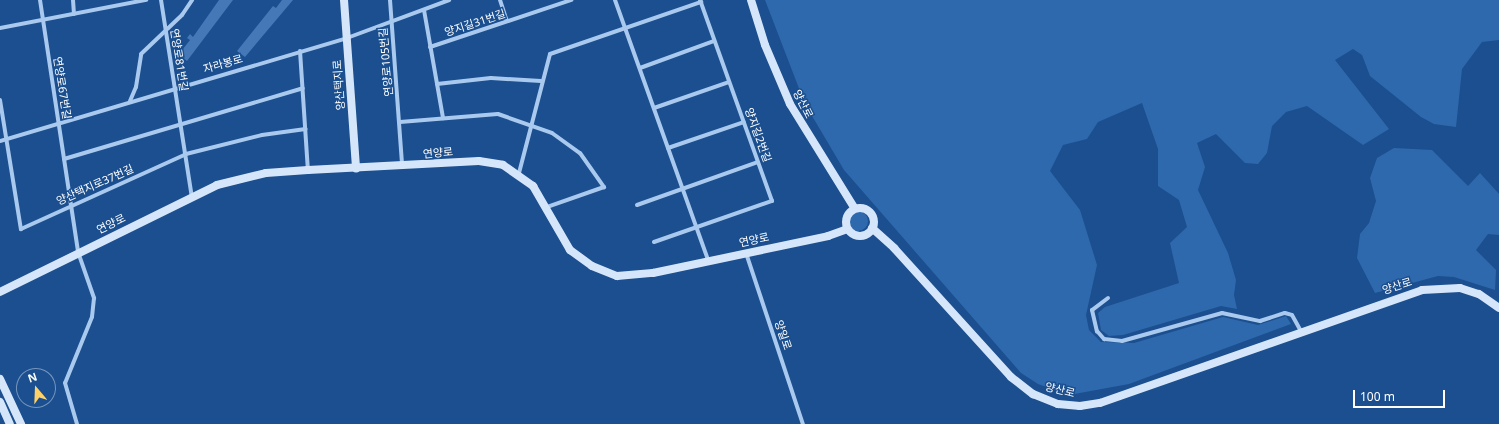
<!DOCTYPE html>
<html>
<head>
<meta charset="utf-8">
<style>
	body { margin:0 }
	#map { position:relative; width:1499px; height:424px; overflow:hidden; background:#1b4f8f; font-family:"Noto Sans","Noto Sans KR",sans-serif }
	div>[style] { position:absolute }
	.green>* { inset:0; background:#2e69ad }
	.round { border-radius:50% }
	.building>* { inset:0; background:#4478b7 }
	.street>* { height:4px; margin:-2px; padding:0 2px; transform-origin:2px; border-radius:2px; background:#a9c9ee }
	.secondary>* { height:8px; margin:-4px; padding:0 4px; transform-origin:4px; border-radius:4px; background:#d6e6fa }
	.secondary>.ring { margin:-4px; padding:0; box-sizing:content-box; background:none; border:8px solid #d6e6fa; border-radius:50% }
	span { translate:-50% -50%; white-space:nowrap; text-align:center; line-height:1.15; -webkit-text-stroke:3px #1b4f8f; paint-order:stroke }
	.street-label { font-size:11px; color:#fff }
	.north { position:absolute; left:16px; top:368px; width:40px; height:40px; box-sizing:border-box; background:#1b4f8f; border:1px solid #7695bc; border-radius:50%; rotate:341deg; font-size:11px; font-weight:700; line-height:16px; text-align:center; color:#fff }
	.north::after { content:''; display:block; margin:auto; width:14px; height:18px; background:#ffd166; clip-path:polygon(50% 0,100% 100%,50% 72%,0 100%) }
	.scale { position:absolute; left:1353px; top:390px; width:92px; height:18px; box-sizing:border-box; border:2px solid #fff; border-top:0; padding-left:5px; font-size:12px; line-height:14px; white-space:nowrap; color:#fff; -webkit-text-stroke:3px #1b4f8f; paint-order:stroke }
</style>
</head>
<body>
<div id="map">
	<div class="green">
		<i style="clip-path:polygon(765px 0,1499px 0,1499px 40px,1482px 42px,1462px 69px,1456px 127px,1434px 124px,1421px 117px,1370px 76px,1362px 55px,1353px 49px,1335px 60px,1389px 129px,1363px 145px,1307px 106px,1286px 112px,1272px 126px,1267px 153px,1258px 164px,1245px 163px,1216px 134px,1197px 143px,1205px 167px,1198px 190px,1228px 253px,1236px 280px,1234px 295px,1237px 309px,1221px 306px,1123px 335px,1109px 336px,1101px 330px,1098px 313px,1105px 307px,1179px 283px,1170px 243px,1187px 227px,1179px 200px,1158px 186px,1158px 149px,1142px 103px,1098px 122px,1087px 139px,1063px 145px,1050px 171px,1080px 210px,1097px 265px,1086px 315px,1089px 330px,1101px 342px,1134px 343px,1223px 317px,1258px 325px,1286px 316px,1291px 324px,1129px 384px,1069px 395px,1038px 384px,1021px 373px,844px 170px,805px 104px)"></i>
		<i style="clip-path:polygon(1394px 148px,1432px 150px,1468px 186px,1480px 173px,1499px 194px,1499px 235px,1488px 234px,1476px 250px,1496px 270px,1495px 290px,1454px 277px,1438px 276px,1375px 293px,1357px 258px,1360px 234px,1369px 223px,1376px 201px,1370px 178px,1377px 158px)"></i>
		<i class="round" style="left:848px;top:211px;width:20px;height:20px"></i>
	</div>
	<div class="building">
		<i style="clip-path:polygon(219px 0,233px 0,187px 61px,179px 54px,190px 40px,187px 38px,190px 34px,193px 37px)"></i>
		<i style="clip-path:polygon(282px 0,293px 0,245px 57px,237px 51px,273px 6px,276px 8px)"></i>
	</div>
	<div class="street">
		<i style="left:40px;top:0;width:255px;rotate:81.4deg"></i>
		<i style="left:78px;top:252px;width:49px;rotate:70.8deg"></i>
		<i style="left:94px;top:298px;width:19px;rotate:96deg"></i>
		<i style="left:92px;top:317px;width:71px;rotate:112.2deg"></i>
		<i style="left:65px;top:383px;width:43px;rotate:73.7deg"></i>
		<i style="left:73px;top:0;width:14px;rotate:86deg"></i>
		<i style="left:161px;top:0;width:199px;rotate:81.1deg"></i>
		<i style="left:390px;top:0;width:165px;rotate:85.8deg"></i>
		<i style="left:500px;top:0;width:22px;rotate:72deg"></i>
		<i style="left:615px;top:0;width:276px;rotate:70.3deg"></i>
		<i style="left:424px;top:10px;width:110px;rotate:80deg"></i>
		<i style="left:0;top:28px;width:149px;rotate:-10.9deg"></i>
		<i style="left:430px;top:47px;width:149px;rotate:-18.4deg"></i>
		<i style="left:300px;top:51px;width:119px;rotate:86.2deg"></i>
		<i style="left:640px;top:68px;width:79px;rotate:-20deg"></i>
		<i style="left:437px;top:84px;width:54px;rotate:-6.3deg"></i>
		<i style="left:491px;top:78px;width:50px;rotate:3.4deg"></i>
		<i style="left:0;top:100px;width:131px;rotate:80.8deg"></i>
		<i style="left:21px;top:229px;width:181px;rotate:-24.4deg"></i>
		<i style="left:186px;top:154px;width:78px;rotate:-14deg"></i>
		<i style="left:262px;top:135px;width:44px;rotate:-7.8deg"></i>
		<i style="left:130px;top:101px;width:15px;rotate:-67deg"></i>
		<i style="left:136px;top:87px;width:33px;rotate:-81deg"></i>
		<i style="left:141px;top:54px;width:57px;rotate:-43.6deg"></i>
		<i style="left:182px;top:15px;width:18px;rotate:-56deg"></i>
		<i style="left:654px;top:108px;width:79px;rotate:-19.1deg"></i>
		<i style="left:400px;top:122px;width:98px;rotate:-4.7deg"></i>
		<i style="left:498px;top:114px;width:57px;rotate:19.4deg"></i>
		<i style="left:552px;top:133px;width:34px;rotate:36deg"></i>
		<i style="left:580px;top:153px;width:42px;rotate:54.8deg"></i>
		<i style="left:604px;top:187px;width:60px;rotate:160.7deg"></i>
		<i style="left:0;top:141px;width:362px;rotate:-16.5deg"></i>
		<i style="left:347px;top:38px;width:109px;rotate:-20.4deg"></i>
		<i style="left:668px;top:148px;width:80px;rotate:-18.9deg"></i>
		<i style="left:64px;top:159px;width:249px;rotate:-16.5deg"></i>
		<i style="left:519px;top:173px;width:123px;rotate:-75.4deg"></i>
		<i style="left:550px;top:54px;width:160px;rotate:-19deg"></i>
		<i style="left:637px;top:205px;width:128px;rotate:-19.6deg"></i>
		<i style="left:654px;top:242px;width:125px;rotate:-19.2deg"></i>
		<i style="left:772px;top:201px;width:214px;rotate:-109.7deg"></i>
		<i style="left:746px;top:253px;width:180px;rotate:71.6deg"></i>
		<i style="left:1108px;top:298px;width:20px;rotate:143deg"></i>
		<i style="left:1092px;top:310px;width:22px;rotate:77deg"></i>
		<i style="left:1097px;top:331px;width:11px;rotate:49deg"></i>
		<i style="left:1104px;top:339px;width:18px;rotate:6deg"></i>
		<i style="left:1122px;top:341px;width:104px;rotate:-15.6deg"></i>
		<i style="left:1222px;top:313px;width:39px;rotate:12deg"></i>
		<i style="left:1260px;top:321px;width:26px;rotate:-18deg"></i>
		<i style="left:1285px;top:313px;width:7px;rotate:16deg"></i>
		<i style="left:1292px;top:315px;width:18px;rotate:61deg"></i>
	</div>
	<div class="secondary">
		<i style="left:344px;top:0;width:169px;rotate:85.9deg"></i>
		<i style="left:751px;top:0;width:47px;rotate:72.7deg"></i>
		<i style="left:765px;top:45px;width:64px;rotate:67deg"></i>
		<i style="left:790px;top:104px;width:123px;rotate:58.2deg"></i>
		<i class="ring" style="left:846px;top:208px;width:20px;height:20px"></i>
		<i style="left:872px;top:228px;width:30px;rotate:42deg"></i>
		<i style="left:894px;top:248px;width:174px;rotate:47.8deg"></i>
		<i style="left:1011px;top:377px;width:28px;rotate:38deg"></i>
		<i style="left:1033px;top:394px;width:27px;rotate:22deg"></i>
		<i style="left:1058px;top:404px;width:22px;rotate:5deg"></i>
		<i style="left:1080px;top:406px;width:20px;rotate:-9deg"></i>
		<i style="left:1100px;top:403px;width:341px;rotate:-19.3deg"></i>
		<i style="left:1422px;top:290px;width:38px;rotate:-3deg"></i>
		<i style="left:1460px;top:288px;width:20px;rotate:18deg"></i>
		<i style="left:1479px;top:294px;width:24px;rotate:35deg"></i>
		<i style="left:0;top:292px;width:242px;rotate:-26.2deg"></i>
		<i style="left:217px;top:185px;width:50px;rotate:-13.8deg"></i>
		<i style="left:266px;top:173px;width:42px;rotate:-4.1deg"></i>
		<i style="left:308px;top:170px;width:171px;rotate:-3deg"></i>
		<i style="left:479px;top:161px;width:24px;rotate:9deg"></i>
		<i style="left:503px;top:165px;width:37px;rotate:35deg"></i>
		<i style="left:533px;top:186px;width:74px;rotate:60deg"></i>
		<i style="left:570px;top:250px;width:27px;rotate:36deg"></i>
		<i style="left:592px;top:266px;width:27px;rotate:22deg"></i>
		<i style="left:617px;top:276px;width:36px;rotate:-5deg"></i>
		<i style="left:653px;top:273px;width:179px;rotate:-11.9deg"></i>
		<i style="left:828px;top:236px;width:20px;rotate:-20deg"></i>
		<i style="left:0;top:379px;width:50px;rotate:65deg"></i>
		<i style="left:0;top:402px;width:24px;rotate:66deg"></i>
	</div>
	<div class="street-label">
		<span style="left:475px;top:23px;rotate:-18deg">양지길31번길</span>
		<span style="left:179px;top:60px;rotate:81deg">연양로81번길</span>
		<span style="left:386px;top:62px;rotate:-95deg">연양로105번길</span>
		<span style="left:223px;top:64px;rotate:-16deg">자라봉로</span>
		<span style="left:339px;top:85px;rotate:-94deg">양산택지로</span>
		<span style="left:62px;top:88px;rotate:81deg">연양로67번길</span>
		<span style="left:803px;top:104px;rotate:63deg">양산로</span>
		<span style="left:758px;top:135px;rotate:70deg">양지길2번길</span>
		<span style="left:438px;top:153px;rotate:-5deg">연양로</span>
		<span style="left:95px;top:185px;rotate:-24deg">양산택지로37번길</span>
		<span style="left:111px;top:224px;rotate:-26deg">연양로</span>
		<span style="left:754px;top:240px;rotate:-12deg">연양로</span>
		<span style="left:1397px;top:286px;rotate:-18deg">양산로</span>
		<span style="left:783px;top:335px;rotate:71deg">양일로</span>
		<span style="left:1060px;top:390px;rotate:14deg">양산로</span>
	</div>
	<div class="north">N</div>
	<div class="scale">100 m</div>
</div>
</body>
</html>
